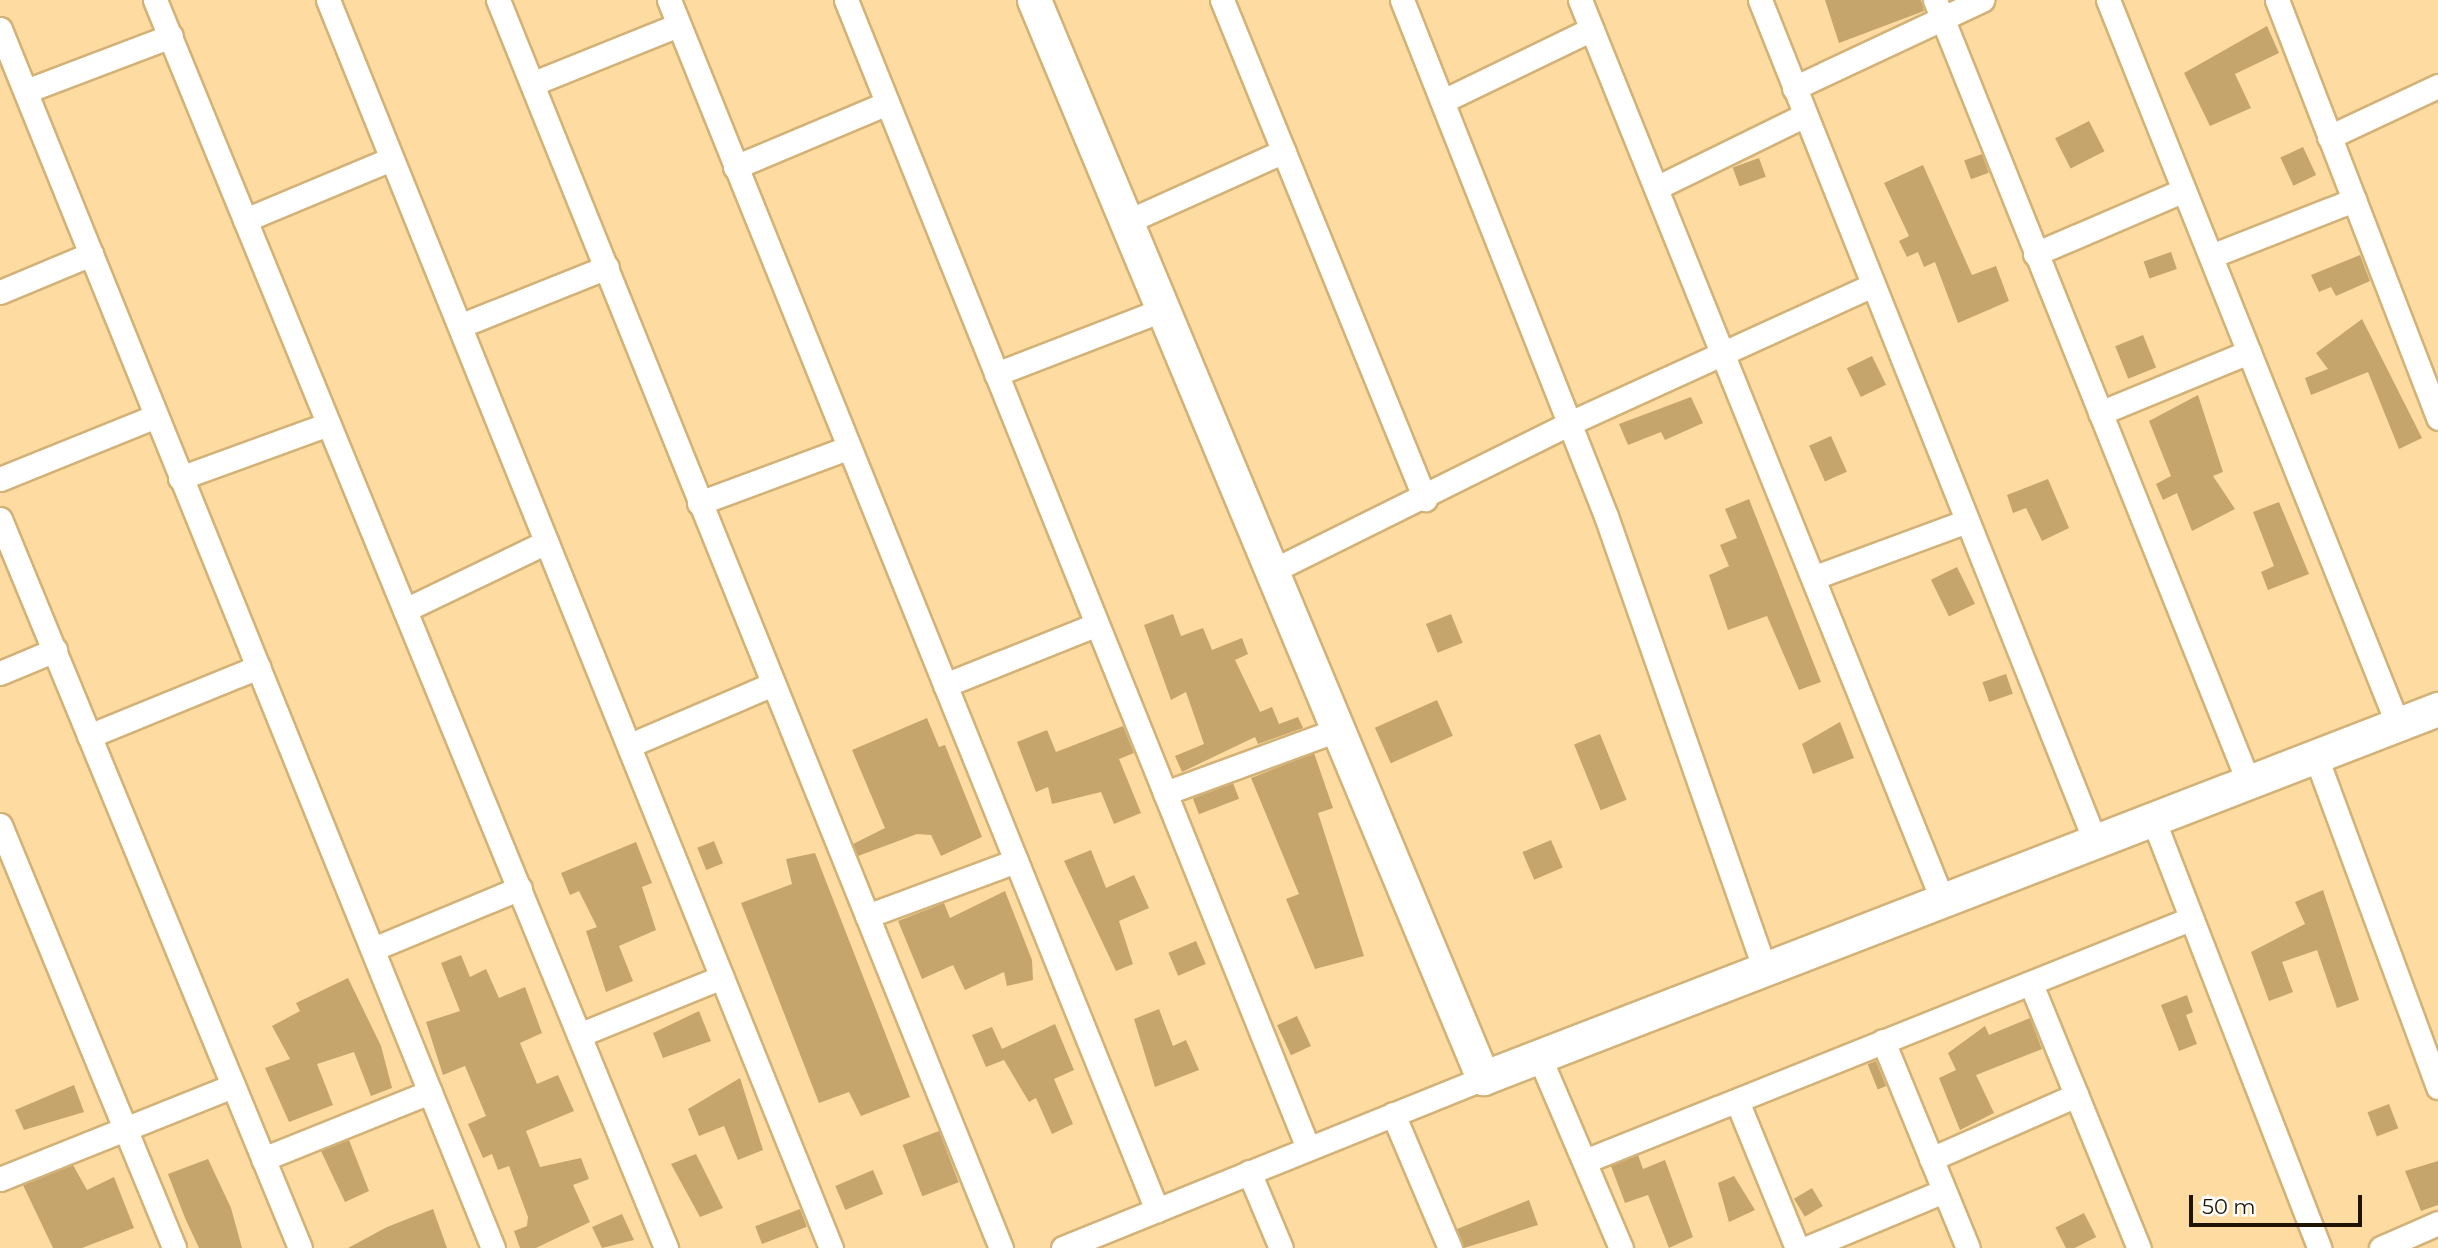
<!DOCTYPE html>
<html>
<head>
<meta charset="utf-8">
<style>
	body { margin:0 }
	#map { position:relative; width:2438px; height:1248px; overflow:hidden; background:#fedca1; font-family:Montserrat,sans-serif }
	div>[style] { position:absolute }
	.building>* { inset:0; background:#c5a56b; transform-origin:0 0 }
	.roads { filter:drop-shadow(2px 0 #d3b278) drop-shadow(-2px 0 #d3b278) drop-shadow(0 2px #d3b278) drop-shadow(0 -2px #d3b278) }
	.street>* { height:23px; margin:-11.5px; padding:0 11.5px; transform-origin:11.5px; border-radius:11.5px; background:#fff }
	.secondary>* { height:33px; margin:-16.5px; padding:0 16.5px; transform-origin:16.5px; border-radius:16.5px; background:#fff }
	span { translate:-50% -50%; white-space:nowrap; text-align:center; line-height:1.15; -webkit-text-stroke:5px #fff; paint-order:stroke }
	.scale { position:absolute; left:2189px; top:1195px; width:173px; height:32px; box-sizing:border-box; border:4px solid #201400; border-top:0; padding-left:9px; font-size:21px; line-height:24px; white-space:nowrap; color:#201400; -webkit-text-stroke:5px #fff; paint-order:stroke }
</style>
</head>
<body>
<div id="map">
	<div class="building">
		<i style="clip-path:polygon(1825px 0,1921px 0,1924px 11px,1839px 43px)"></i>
		<i style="clip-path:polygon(2267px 26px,2279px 53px,2235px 74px,2251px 108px,2210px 126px,2184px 73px)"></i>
		<i style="left:2089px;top:121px;width:34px;height:38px;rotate:63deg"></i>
		<i style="left:2303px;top:147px;width:31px;height:25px;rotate:65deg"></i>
		<i style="left:1982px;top:154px;width:20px;height:19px;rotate:70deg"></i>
		<i style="left:1759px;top:158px;width:20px;height:28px;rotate:70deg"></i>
		<i style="clip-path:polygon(1923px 165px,1972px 275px,1996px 266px,2009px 301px,1958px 323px,1935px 262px,1924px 267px,1918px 252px,1907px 257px,1899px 241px,1909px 236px,1884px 183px)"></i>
		<i style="left:2171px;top:252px;width:18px;height:29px;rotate:71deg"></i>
		<i style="clip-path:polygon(2360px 255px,2370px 281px,2336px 296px,2331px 287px,2319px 292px,2311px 275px)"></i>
		<i style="clip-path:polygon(2362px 319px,2422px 438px,2399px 449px,2368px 372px,2311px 395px,2305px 378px,2328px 369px,2316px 353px)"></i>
		<i style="left:2143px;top:335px;width:35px;height:30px;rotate:68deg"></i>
		<i style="left:1872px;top:356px;width:32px;height:28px;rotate:64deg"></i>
		<i style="clip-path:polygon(2198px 395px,2223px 472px,2213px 476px,2235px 509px,2192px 531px,2177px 493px,2163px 500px,2156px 484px,2171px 476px,2149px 421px)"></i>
		<i style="clip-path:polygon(1691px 397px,1703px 423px,1665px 440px,1661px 432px,1628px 445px,1619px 424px)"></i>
		<i style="left:1831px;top:436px;width:39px;height:24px;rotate:66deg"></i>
		<i style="clip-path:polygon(2048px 479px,2069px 528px,2042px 541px,2026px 508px,2013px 513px,2007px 495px)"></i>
		<i style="clip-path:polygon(1749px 499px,1821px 682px,1799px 690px,1767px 616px,1728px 630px,1709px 575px,1729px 566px,1720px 545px,1737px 538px,1725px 509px)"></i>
		<i style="clip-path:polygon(2279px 502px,2309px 574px,2268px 590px,2261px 572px,2274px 566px,2253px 512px)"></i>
		<i style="left:1957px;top:567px;width:41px;height:29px;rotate:64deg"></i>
		<i style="clip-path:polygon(1173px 614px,1181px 636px,1203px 628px,1212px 650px,1242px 638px,1248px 654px,1235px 660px,1260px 712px,1272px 707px,1279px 724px,1298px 717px,1303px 728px,1258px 744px,1255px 737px,1182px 772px,1175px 756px,1204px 744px,1186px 692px,1171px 700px,1144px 625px)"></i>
		<i style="left:1451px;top:614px;width:31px;height:27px;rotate:68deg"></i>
		<i style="left:2006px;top:674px;width:21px;height:25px;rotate:71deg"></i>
		<i style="left:1437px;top:700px;width:39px;height:68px;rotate:66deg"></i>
		<i style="clip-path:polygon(927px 718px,939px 747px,945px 745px,982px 837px,941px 856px,931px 835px,917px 834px,858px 856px,853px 844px,885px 828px,852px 750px)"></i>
		<i style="clip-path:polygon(1840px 722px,1854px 758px,1813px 774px,1802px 744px)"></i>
		<i style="clip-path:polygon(1123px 726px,1134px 753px,1119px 759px,1141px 813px,1114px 824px,1101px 792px,1052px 804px,1048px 787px,1036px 792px,1017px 742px,1047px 730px,1056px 752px)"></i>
		<i style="left:1600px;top:734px;width:71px;height:28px;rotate:68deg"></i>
		<i style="clip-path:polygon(1314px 753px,1333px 808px,1318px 813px,1364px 956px,1315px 969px,1286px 899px,1299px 894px,1251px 778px)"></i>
		<i style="left:1233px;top:783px;width:17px;height:43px;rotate:69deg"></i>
		<i style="left:1551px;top:840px;width:30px;height:31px;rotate:67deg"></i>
		<i style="left:714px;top:841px;width:24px;height:18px;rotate:68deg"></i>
		<i style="clip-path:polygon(636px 842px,652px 883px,642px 887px,656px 930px,619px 946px,633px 981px,606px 992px,586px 931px,597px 927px,579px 891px,570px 895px,561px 873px)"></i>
		<i style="clip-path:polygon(1091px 850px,1106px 888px,1134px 875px,1149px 908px,1119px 921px,1133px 964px,1116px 971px,1064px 861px)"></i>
		<i style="clip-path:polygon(815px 853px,910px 1097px,861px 1116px,849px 1092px,819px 1103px,741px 903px,792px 884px,786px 859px)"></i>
		<i style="clip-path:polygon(2323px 890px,2359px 1000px,2337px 1008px,2317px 950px,2282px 962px,2293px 992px,2269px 1001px,2251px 952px,2305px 924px,2295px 902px)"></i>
		<i style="clip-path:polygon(1005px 891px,1032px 960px,1033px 980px,1007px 986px,1004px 972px,965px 990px,953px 965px,922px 979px,898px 921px,944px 903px,950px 918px)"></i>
		<i style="left:1196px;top:941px;width:25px;height:30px;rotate:67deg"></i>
		<i style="clip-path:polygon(461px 955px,470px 977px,486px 969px,499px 998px,525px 987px,542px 1033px,520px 1043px,537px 1084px,558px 1075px,574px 1111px,526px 1131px,540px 1167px,581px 1158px,589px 1179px,573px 1185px,590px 1222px,536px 1248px,520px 1248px,514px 1231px,527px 1226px,528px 1217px,509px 1166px,498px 1170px,492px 1154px,483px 1158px,468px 1124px,486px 1116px,465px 1066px,443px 1075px,426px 1022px,460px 1011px,441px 963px)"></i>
		<i style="clip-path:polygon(348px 978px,381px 1046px,392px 1088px,371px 1096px,354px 1052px,317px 1064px,333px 1105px,289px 1122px,265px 1068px,290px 1059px,272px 1026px,300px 1011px,296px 1003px)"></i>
		<i style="clip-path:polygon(2187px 995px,2193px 1012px,2186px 1015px,2197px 1044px,2179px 1051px,2161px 1005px)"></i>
		<i style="clip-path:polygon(1159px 1009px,1173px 1046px,1186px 1040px,1199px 1070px,1155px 1087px,1134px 1019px)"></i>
		<i style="clip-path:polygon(699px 1011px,711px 1041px,663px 1058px,653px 1033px)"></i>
		<i style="left:1297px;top:1016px;width:33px;height:22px;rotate:65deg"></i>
		<i style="clip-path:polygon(2030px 1018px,2042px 1049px,1976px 1075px,1994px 1113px,1960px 1130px,1939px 1078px,1956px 1070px,1948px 1053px,1985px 1026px,1989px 1035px)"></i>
		<i style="clip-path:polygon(1055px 1024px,1074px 1070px,1054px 1079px,1073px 1124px,1052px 1134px,1036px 1098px,1029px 1102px,1004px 1060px,986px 1067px,972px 1035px,992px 1027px,1002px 1049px)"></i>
		<i style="left:1876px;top:1061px;width:27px;height:9px;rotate:68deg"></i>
		<i style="clip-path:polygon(740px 1078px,763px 1150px,738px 1160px,724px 1126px,699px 1136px,688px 1109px)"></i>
		<i style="clip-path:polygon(74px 1085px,84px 1112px,24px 1130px,15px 1110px)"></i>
		<i style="left:2389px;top:1104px;width:26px;height:23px;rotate:69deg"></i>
		<i style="left:939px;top:1131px;width:55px;height:39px;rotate:69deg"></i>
		<i style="clip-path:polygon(349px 1140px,369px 1191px,345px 1202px,321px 1151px)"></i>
		<i style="clip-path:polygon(696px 1154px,723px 1208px,700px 1217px,671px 1164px)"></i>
		<i style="clip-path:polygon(1638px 1155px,1643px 1169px,1665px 1160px,1693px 1237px,1669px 1248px,1648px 1195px,1625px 1203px,1611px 1166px)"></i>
		<i style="clip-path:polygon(208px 1159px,231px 1208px,242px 1248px,199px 1248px,185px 1218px,168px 1174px)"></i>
		<i style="clip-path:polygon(2438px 1161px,2438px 1205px,2421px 1211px,2405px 1171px)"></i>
		<i style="clip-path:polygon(73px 1165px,87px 1190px,114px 1177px,134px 1228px,82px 1248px,53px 1248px,23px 1185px)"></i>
		<i style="left:873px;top:1170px;width:26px;height:41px;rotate:67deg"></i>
		<i style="clip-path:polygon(1734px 1176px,1755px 1210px,1729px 1222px,1718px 1183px)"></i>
		<i style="left:1812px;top:1188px;width:21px;height:21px;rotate:59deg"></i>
		<i style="clip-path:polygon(1529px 1200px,1538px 1225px,1464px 1248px,1457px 1229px)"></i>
		<i style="clip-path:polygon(433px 1209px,447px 1248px,348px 1248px,387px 1227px)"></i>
		<i style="left:800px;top:1209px;width:19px;height:48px;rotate:69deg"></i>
		<i style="left:2084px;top:1213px;width:27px;height:32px;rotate:63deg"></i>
		<i style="clip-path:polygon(622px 1214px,634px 1240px,602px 1248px,592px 1227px)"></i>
	</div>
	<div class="roads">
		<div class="street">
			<i style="left:155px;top:0;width:1349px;rotate:67.73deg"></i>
			<i style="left:328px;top:0;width:1346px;rotate:68.05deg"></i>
			<i style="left:498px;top:0;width:1346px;rotate:68.05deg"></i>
			<i style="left:669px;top:0;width:1305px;rotate:68.04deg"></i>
			<i style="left:846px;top:0;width:1237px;rotate:68.08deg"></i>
			<i style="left:1222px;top:0;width:539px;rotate:67.86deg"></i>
			<i style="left:1402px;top:0;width:555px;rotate:68.43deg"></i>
			<i style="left:1606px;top:516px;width:479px;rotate:70.7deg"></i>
			<i style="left:1580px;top:0;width:969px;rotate:68.07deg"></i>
			<i style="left:1760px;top:0;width:905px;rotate:68.28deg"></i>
			<i style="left:1935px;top:0;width:841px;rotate:68.16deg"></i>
			<i style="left:2108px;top:0;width:781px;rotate:68.2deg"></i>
			<i style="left:2277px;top:0;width:448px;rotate:68.9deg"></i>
			<i style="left:0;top:29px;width:1315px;rotate:67.98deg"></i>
			<i style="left:534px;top:83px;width:155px;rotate:-21.9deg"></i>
			<i style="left:1794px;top:88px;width:208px;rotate:-25.1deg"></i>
			<i style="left:26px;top:91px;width:155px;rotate:-20.8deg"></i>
			<i style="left:1443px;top:101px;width:165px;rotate:-25.8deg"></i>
			<i style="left:2329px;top:137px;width:120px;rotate:-25.1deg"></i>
			<i style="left:735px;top:167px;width:165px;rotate:-22.8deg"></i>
			<i style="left:1658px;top:187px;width:164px;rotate:-26.1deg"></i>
			<i style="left:245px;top:220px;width:158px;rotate:-22.7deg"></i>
			<i style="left:1124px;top:223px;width:175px;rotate:-24.2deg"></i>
			<i style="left:2035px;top:254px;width:162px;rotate:-23.2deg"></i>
			<i style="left:2211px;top:256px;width:154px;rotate:-21.4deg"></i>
			<i style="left:0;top:292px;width:99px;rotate:-22.7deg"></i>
			<i style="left:462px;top:325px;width:156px;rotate:-21.8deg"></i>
			<i style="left:996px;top:374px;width:175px;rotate:-21.1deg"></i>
			<i style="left:2100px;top:413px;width:161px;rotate:-22.3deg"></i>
			<i style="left:180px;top:478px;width:158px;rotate:-20deg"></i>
			<i style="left:0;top:479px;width:168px;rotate:-22deg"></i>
			<i style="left:699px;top:503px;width:159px;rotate:-20.3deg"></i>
			<i style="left:0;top:519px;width:788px;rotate:67.63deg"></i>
			<i style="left:1270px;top:572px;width:335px;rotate:-26.4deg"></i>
			<i style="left:1570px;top:423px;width:333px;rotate:-24.5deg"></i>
			<i style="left:1815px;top:577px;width:162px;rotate:-20.2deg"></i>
			<i style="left:405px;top:610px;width:157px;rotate:-25.7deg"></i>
			<i style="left:0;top:673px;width:60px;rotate:-22.7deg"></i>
			<i style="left:945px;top:685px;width:162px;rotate:-21.8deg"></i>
			<i style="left:89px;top:736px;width:183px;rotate:-22.2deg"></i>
			<i style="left:630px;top:745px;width:155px;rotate:-23.1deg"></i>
			<i style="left:2316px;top:757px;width:352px;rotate:69.7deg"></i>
			<i style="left:1165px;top:793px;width:180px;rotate:-20.1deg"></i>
			<i style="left:2153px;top:819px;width:460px;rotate:68.8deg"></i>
			<i style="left:0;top:825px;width:457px;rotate:67.6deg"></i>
			<i style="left:867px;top:916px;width:159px;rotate:-20.3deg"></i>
			<i style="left:373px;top:949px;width:159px;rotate:-22.5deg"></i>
			<i style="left:2031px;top:984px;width:285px;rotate:67.8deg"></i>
			<i style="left:579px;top:1035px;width:154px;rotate:-22.1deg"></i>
			<i style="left:1883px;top:1041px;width:224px;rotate:67.7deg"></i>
			<i style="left:1539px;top:1056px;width:209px;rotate:66.9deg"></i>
			<i style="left:1737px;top:1101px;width:159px;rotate:67.8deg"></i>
			<i style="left:1393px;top:1114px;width:146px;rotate:67deg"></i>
			<i style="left:263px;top:1159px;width:180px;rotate:-21.9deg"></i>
			<i style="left:1931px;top:1159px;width:159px;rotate:-23.7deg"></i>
			<i style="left:1585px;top:1161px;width:652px;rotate:-21.8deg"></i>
			<i style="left:1249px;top:1172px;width:82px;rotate:67.2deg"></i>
			<i style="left:0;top:1179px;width:251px;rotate:-21.8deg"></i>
			<i style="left:1063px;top:1248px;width:453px;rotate:-22deg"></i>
			<i style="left:1807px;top:1248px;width:148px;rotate:-22.6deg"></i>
			<i style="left:2381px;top:1248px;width:62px;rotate:-23.7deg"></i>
		</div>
		<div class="secondary">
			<i style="left:1034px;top:0;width:1168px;rotate:67.39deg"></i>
			<i style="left:1483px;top:1078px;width:1024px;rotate:-21.13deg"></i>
		</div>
	</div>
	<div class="scale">50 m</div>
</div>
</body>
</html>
